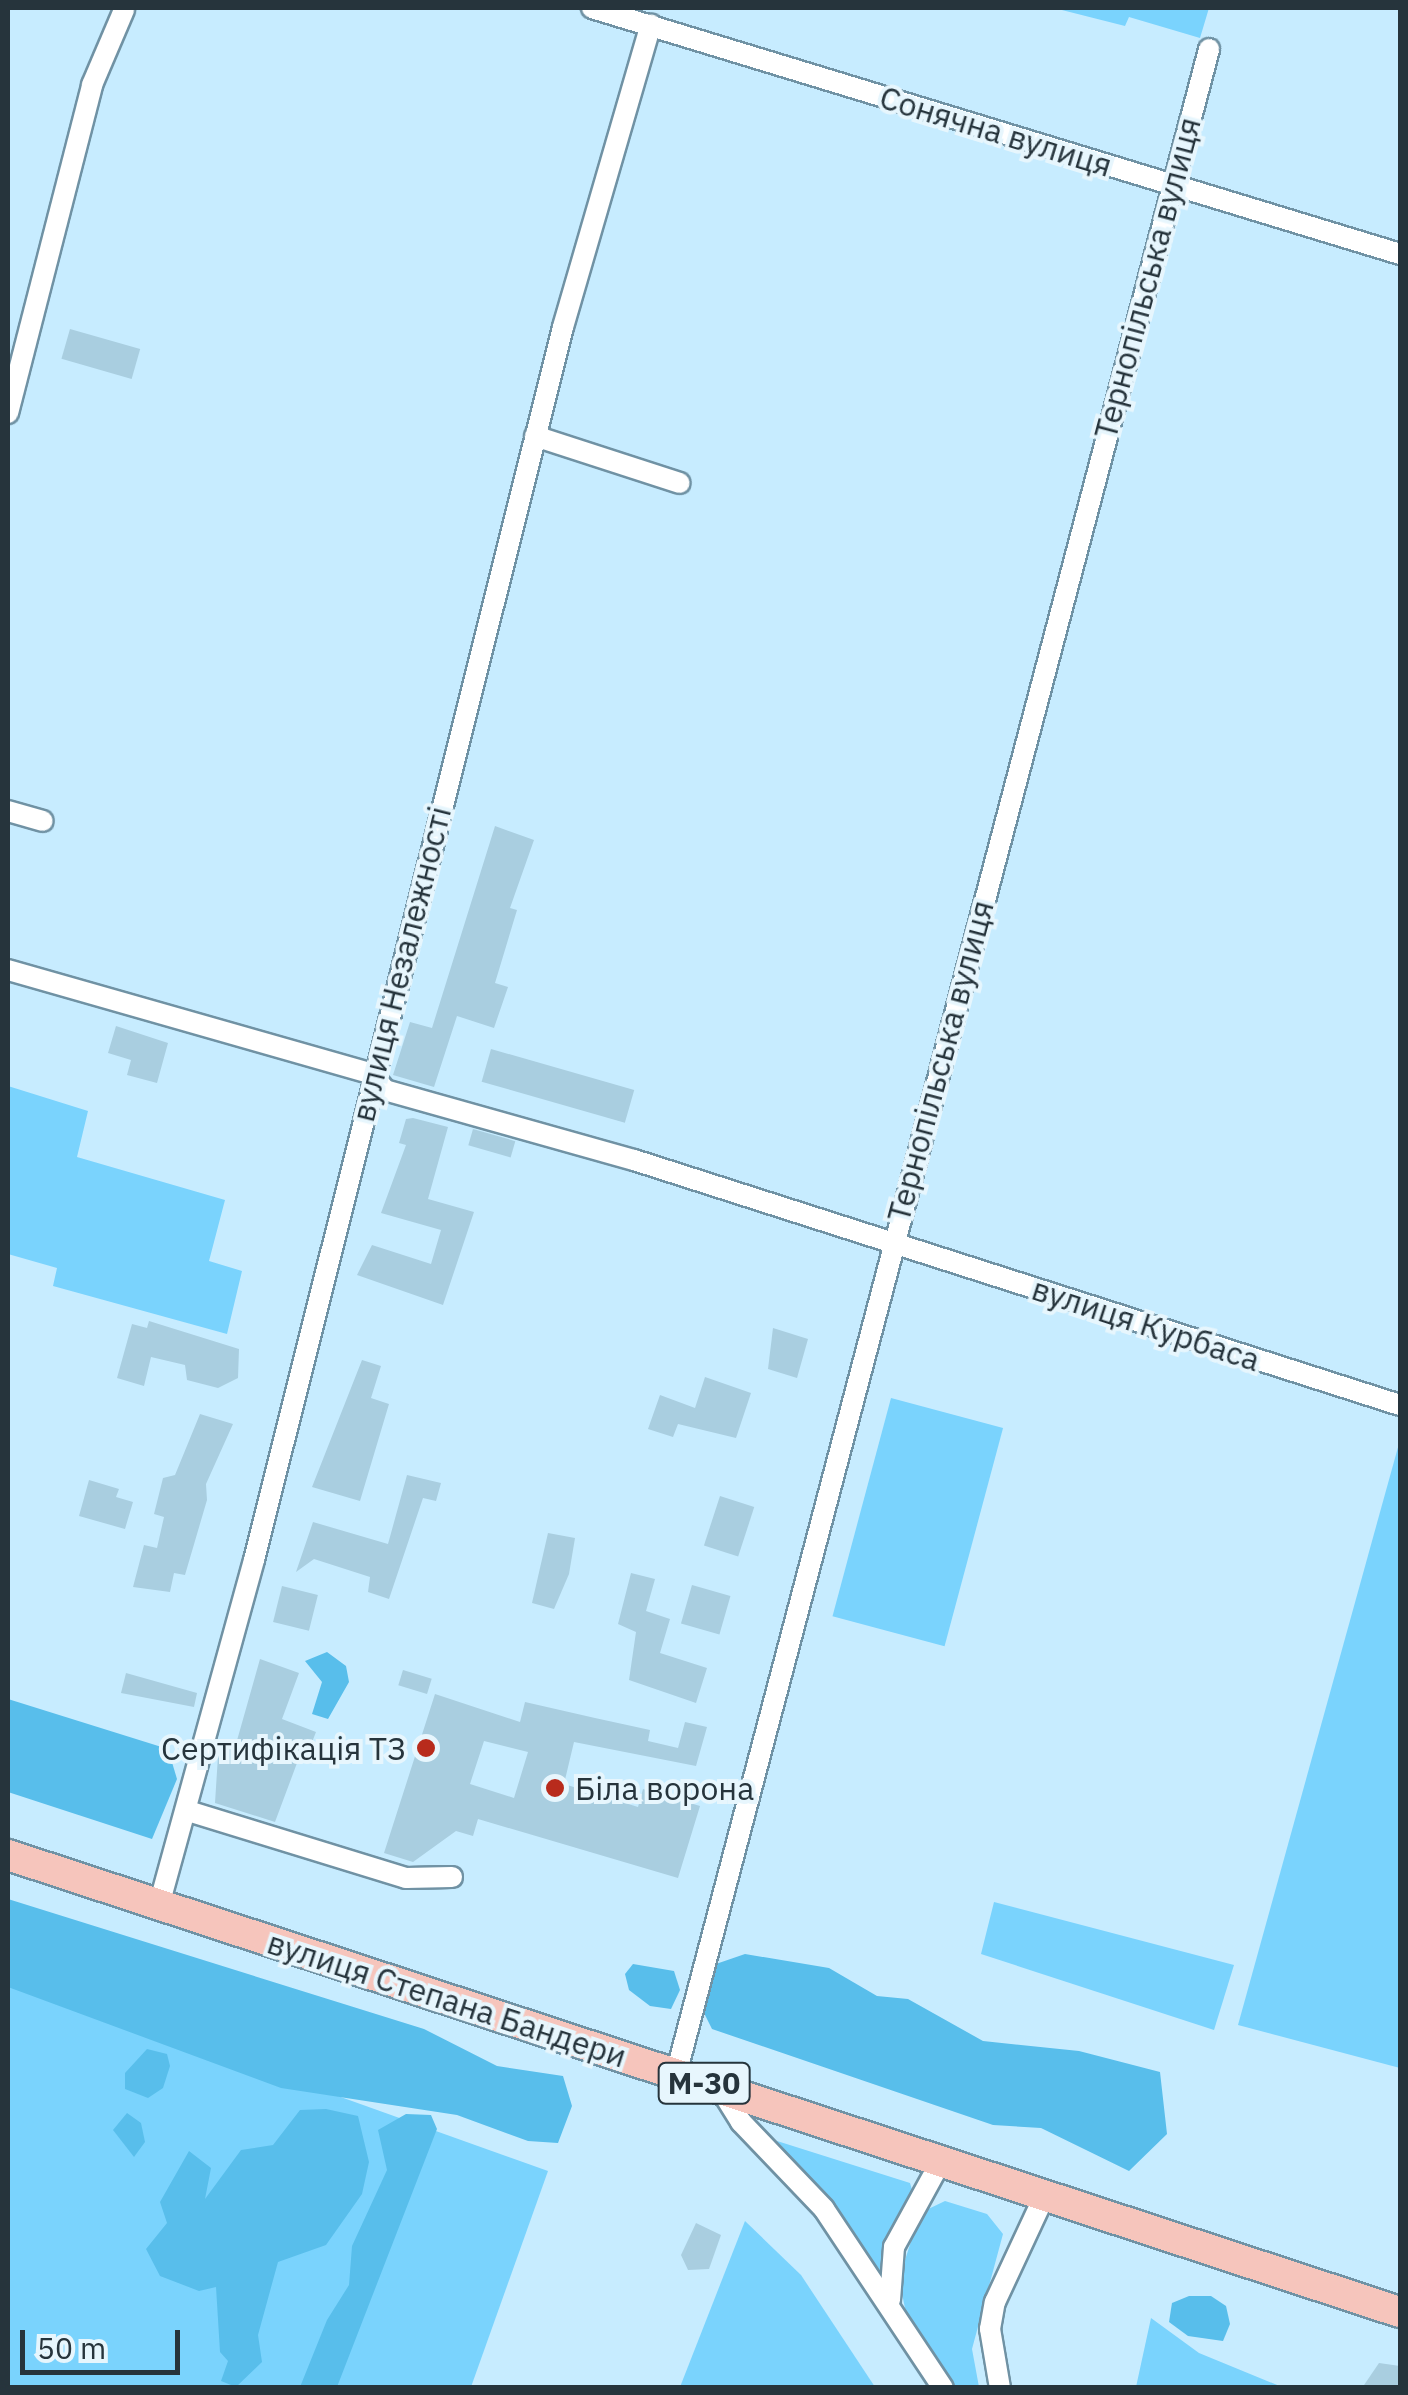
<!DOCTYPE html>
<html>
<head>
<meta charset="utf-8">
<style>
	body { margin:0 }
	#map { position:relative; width:1408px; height:2395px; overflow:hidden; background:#c7ecff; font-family:"IBM Plex Sans",sans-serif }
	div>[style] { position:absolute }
	.green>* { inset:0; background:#7ad3fd; transform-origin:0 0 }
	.forest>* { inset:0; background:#58beeb }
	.building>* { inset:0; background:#a9cee0; transform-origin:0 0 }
	.roads { filter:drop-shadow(2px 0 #7092a4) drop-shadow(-2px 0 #7092a4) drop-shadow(0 2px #7092a4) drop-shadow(0 -2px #7092a4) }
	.minor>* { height:20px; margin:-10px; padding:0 10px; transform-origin:10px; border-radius:10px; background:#fff }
	.highway>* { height:30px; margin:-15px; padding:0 15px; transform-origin:15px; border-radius:15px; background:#f6c5bc }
	.dots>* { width:28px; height:28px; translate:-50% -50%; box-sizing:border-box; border:5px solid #e7f6fd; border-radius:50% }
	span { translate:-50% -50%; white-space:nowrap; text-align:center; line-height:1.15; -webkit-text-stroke:8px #e7f6fd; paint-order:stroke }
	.shield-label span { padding:2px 8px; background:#e7f6fd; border:2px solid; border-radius:8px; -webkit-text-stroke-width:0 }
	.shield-label { font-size:30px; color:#26343c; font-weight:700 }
	.street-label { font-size:32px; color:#26343c }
	.poi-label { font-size:32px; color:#26343c }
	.right { translate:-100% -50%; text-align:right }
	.left { translate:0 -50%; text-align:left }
	.frame { position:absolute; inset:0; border:10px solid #26343c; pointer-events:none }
	.scale { position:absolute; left:20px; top:2330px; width:160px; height:45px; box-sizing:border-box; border:5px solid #26343c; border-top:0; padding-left:12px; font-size:30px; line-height:35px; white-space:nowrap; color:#26343c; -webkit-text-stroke:8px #e7f6fd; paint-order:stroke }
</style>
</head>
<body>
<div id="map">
	<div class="green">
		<i style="clip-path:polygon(1054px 8px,1209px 8px,1200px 38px,1129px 17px,1125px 26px)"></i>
		<i style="clip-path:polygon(8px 1086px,88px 1111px,77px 1157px,225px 1200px,209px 1261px,242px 1271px,227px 1334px,53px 1286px,57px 1268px,8px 1254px)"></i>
		<i style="left:891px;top:1398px;width:116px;height:226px;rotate:15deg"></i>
		<i style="clip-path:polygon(1400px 1440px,1400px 2068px,1238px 2025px)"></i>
		<i style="clip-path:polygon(994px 1902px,1234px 1965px,1214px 2030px,981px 1954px)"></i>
		<i style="clip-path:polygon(8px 1978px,548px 2171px,471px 2387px,8px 2388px)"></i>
		<i style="clip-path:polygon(758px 2135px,910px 2183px,913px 2193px,890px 2237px,881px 2276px)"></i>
		<i style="clip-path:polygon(945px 2201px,987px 2214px,1003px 2234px,972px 2349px,979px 2387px,956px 2387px,906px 2313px,899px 2279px,920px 2213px)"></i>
		<i style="clip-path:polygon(745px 2221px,801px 2275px,875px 2387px,680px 2387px)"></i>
		<i style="clip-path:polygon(1151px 2318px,1199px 2353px,1282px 2387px,1136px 2387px)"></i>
	</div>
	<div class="forest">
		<i style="clip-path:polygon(327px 1652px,346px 1666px,349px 1682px,328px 1719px,312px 1714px,322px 1682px,305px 1661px)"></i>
		<i style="clip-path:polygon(8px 1699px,168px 1749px,177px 1779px,152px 1839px,8px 1792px)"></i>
		<i style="clip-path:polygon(8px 1899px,424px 2029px,497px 2066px,563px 2076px,572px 2106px,558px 2143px,528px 2141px,457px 2115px,281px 2088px,8px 1987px)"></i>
		<i style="clip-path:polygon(745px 1954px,829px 1968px,877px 1996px,908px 1999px,983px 2041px,1079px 2051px,1160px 2072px,1167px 2134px,1129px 2171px,1041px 2128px,993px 2125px,712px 2029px,702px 2009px,713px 1965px)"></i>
		<i style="clip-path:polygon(633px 1964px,674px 1971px,680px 1990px,671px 2009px,650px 2006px,629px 1990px,625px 1974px)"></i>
		<i style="clip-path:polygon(147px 2049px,167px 2054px,170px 2066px,163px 2088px,148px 2098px,125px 2089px,125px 2073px)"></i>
		<i style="clip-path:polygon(326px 2109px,358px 2116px,369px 2162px,362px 2194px,326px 2245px,278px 2262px,258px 2335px,262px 2362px,236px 2387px,221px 2381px,228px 2361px,220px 2352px,216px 2287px,199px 2291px,160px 2276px,146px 2249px,167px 2223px,160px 2202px,189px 2151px,211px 2168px,205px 2199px,241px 2150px,273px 2145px,300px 2110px)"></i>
		<i style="clip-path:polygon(127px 2113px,141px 2123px,145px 2142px,134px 2157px,113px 2130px)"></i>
		<i style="clip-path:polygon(406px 2114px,431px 2115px,437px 2129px,337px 2387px,300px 2387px,327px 2320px,349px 2285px,352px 2246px,387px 2170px,378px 2130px)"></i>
		<i style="clip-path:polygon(1189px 2296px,1211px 2296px,1226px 2306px,1230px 2324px,1223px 2341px,1188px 2336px,1169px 2322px,1172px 2303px)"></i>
	</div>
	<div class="building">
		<i style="left:70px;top:329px;width:73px;height:31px;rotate:16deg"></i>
		<i style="clip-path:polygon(495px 826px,534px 840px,510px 908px,517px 910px,495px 983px,508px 987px,494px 1028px,457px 1016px,434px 1087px,393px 1075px,410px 1022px,432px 1028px)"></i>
		<i style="clip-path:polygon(116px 1026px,168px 1043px,157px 1083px,127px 1075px,131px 1060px,108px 1053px)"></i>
		<i style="left:491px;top:1049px;width:149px;height:34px;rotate:16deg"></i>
		<i style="clip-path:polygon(413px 1118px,448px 1127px,428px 1199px,474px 1212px,443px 1305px,357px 1275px,372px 1245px,431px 1264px,441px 1230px,381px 1213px,406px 1145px,399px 1143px,406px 1119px)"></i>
		<i style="left:473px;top:1129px;width:44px;height:17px;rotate:16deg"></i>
		<i style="clip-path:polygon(149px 1321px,239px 1349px,238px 1378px,218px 1388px,187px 1380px,185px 1365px,151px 1357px,144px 1386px,117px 1378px,132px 1324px,147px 1328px)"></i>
		<i style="clip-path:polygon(773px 1328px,808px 1339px,797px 1378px,768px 1369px)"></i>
		<i style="clip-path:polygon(362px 1360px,381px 1366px,371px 1398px,389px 1404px,360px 1501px,312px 1487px)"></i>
		<i style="clip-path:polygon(705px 1377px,751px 1393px,736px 1438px,678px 1424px,673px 1437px,648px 1429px,660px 1395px,695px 1408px)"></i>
		<i style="clip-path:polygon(200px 1414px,233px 1424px,206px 1484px,207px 1500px,185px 1575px,174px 1573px,170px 1592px,133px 1587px,144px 1545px,157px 1548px,164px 1517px,154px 1514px,163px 1478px,175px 1475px)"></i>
		<i style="clip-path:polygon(407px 1475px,441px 1483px,436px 1501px,423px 1498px,389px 1599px,368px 1592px,370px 1577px,314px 1559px,296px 1572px,313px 1522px,388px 1544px)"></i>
		<i style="clip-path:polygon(89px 1480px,119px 1489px,116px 1497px,133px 1502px,125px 1529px,79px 1516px)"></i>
		<i style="left:720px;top:1496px;width:36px;height:52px;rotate:18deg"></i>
		<i style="clip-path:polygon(548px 1533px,575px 1538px,569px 1574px,554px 1609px,532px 1603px)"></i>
		<i style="clip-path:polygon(631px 1573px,655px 1579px,646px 1611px,670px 1619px,660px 1653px,707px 1668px,696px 1703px,629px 1680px,636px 1632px,618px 1624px)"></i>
		<i style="left:692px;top:1585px;width:40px;height:40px;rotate:16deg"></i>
		<i style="left:282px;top:1586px;width:37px;height:37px;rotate:14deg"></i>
		<i style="clip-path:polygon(260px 1659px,299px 1673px,282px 1719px,316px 1732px,309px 1750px,303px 1747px,275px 1822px,215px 1803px,219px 1740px,236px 1744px)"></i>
		<i style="left:403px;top:1670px;width:30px;height:16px;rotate:17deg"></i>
		<i style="clip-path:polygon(126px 1673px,197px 1693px,194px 1707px,121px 1693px)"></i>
		<i style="clip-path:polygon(evenodd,435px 1694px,520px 1722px,525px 1702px,595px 1718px,650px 1730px,648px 1741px,678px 1748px,685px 1722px,707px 1727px,696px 1766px,574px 1742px,564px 1784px,638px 1807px,643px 1789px,700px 1806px,678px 1878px,478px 1819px,473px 1836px,456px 1831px,413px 1862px,384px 1853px,435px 1694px,484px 1741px,528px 1752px,514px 1798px,470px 1784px,484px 1741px)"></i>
		<i style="clip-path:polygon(696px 2223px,721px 2235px,709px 2269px,688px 2270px,681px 2255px)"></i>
		<i style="clip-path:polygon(1379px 2363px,1400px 2366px,1400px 2388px,1362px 2388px)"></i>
	</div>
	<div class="roads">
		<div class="minor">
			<i style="left:592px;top:8px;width:845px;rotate:16.93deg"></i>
			<i style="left:8px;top:413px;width:339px;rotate:-75.6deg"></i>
			<i style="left:92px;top:85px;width:82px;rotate:-66.9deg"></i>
			<i style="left:535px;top:436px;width:152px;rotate:18deg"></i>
			<i style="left:8px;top:811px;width:36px;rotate:16deg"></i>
			<i style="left:8px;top:970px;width:379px;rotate:15.9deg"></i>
			<i style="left:372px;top:1074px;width:21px;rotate:51deg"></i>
			<i style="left:385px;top:1090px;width:259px;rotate:15.7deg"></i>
			<i style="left:634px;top:1160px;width:804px;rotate:17.74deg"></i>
			<i style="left:188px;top:1811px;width:228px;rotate:17.1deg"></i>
			<i style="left:406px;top:1878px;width:46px;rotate:-1.2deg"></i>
			<i style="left:159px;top:1905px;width:358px;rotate:-74.6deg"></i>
			<i style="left:254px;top:1560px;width:1271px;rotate:-75.93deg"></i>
			<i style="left:563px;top:327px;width:315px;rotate:-73.8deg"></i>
			<i style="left:676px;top:2074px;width:2094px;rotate:-75.25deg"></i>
			<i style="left:721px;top:2090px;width:38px;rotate:58deg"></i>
			<i style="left:741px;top:2122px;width:120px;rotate:46.3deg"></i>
			<i style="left:824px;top:2209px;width:215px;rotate:56.4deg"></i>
			<i style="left:890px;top:2300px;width:53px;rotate:-85.7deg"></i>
			<i style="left:894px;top:2247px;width:98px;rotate:-61.3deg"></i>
			<i style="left:1000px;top:2388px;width:60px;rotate:-99.6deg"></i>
			<i style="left:990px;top:2329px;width:27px;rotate:-80deg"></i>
			<i style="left:995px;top:2302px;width:118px;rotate:-65deg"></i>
		</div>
		<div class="highway">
			<i style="left:8px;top:1855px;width:1465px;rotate:18.18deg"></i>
		</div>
	</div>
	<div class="dots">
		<i style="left:426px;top:1748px;background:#b82b1c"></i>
		<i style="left:555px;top:1788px;background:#b82b1c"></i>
	</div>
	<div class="shield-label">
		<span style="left:704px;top:2083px">М-30</span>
	</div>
	<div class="street-label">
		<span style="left:996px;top:131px;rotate:17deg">Сонячна вулиця</span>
		<span style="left:1147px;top:278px;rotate:-75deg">Тернопільська вулиця</span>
		<span style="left:401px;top:964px;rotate:-76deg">вулиця Незалежності</span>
		<span style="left:940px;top:1061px;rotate:-75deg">Тернопільська вулиця</span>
		<span style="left:1146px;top:1324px;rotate:18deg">вулиця Курбаса</span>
		<span style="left:447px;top:1999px;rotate:18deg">вулиця Степана Бандери</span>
	</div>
	<div class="poi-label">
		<span class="right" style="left:406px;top:1748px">Сертифікація ТЗ</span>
		<span class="left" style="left:575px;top:1788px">Біла ворона</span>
	</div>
	<div class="frame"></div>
	<div class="scale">50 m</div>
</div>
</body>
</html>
